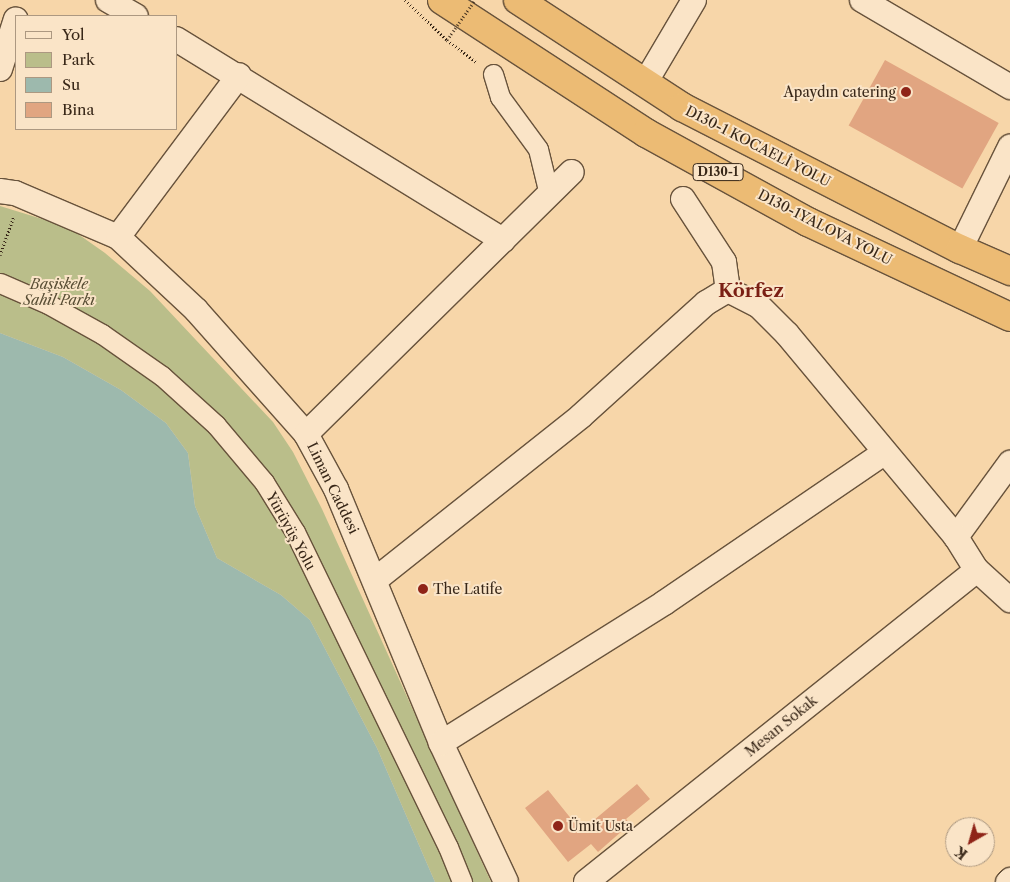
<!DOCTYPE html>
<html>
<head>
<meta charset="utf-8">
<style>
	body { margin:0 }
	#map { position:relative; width:1010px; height:882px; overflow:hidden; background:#f7d6a9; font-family:"Libre Caslon Text",serif }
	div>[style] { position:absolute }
	.green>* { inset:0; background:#babe8a }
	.water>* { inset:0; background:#9db9ad }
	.building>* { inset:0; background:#e1a581; transform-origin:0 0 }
	.path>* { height:3px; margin-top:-1.5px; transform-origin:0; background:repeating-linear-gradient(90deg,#382718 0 1px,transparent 0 3.5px) }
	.roads { filter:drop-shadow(1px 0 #68533c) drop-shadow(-1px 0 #68533c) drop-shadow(0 1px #68533c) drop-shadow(0 -1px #68533c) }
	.pedestrian>* { height:19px; margin:-9.5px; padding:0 9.5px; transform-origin:9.5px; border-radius:9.5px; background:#fae4c7 }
	.minor>* { height:24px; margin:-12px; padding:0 12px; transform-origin:12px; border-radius:12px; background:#fae4c7 }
	.trunk>* { height:28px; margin:-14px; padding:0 14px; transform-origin:14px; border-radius:14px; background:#ecbb74 }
	.path-bridge>* { height:3px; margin-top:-1.5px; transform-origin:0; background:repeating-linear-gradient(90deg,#382718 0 1px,transparent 0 3.5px) }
	.dots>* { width:14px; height:14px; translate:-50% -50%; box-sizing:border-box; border:2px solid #fae4c7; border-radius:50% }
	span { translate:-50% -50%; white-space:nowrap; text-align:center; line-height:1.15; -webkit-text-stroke:4px #fae4c7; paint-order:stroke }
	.shield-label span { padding:1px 4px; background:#fae4c7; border:1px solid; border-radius:4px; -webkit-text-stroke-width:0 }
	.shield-label { font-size:12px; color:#382718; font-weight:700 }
	.poi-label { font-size:14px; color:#382718 }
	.right { translate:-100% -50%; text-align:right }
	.left { translate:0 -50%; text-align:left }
	.street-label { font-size:14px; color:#382718 }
	.park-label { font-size:14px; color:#584d34; font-style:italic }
	.district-label { font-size:19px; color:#7a1f14; font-weight:700 }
	.legend { position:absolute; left:15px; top:15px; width:162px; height:115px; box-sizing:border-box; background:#fae4c7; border:1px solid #ac9881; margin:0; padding:6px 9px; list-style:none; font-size:15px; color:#382718 }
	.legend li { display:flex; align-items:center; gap:10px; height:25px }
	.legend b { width:25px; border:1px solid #ac9881 }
	.north { position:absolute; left:945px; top:817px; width:50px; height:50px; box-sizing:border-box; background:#fae4c7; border:1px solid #ac9881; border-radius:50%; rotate:218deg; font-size:14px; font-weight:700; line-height:20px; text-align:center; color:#382718 }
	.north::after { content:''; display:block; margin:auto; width:18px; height:22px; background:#8f2418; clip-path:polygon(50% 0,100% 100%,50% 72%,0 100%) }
</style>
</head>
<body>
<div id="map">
	<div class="green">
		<i style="clip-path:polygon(0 206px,68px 227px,105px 253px,150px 291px,273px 422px,293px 452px,322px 509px,491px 882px,435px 882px,377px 748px,310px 620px,281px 595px,217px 558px,195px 506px,188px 453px,166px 423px,121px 390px,63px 357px,0 333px)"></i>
	</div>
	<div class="water">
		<i style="clip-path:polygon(0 333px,63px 357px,121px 390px,166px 423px,188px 453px,195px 506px,217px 558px,281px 595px,310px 620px,377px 748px,435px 882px,0 882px)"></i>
	</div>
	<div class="building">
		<i style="left:885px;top:60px;width:130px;height:75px;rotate:29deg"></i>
		<i style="clip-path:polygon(637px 784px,650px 799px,626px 819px,630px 824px,598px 852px,591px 844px,568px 862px,525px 808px,548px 790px,581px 831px)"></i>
	</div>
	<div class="path">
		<i style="left:405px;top:0;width:58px;rotate:43.6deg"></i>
		<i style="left:447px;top:40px;width:38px;rotate:37deg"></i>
		<i style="left:0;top:255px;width:41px;rotate:-70.3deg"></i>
	</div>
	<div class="roads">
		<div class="pedestrian">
			<i style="left:493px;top:74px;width:24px;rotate:73deg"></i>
			<i style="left:500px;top:97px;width:64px;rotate:53.8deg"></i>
			<i style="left:538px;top:149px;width:46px;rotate:76.3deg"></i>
			<i style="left:0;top:283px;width:52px;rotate:23.6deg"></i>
			<i style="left:48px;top:304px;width:62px;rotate:29.1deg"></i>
			<i style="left:102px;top:334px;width:73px;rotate:35deg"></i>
			<i style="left:162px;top:376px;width:73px;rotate:42.2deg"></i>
			<i style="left:216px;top:425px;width:75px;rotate:49.9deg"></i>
			<i style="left:264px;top:482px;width:59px;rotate:58.2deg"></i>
			<i style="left:295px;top:532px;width:350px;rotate:64.1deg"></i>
			<i style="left:448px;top:847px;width:38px;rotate:68deg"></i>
		</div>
		<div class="minor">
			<i style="left:108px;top:0;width:32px;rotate:30deg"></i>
			<i style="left:862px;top:0;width:172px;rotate:30.4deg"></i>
			<i style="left:176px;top:39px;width:384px;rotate:31.6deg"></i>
			<i style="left:0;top:69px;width:52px;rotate:-72.3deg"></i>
			<i style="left:645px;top:83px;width:96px;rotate:-59.4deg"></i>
			<i style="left:0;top:191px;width:15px;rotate:8deg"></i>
			<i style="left:15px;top:193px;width:112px;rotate:23.1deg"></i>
			<i style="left:118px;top:237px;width:107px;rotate:43.1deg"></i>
			<i style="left:196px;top:310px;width:166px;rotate:48.4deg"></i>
			<i style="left:306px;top:434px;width:63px;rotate:61.4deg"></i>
			<i style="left:336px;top:489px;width:275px;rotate:67.5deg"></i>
			<i style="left:441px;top:743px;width:153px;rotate:64.9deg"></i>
			<i style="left:683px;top:199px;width:75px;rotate:56.9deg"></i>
			<i style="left:724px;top:262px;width:28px;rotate:82deg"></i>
			<i style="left:118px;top:237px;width:202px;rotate:-53.2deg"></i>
			<i style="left:960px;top:249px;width:114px;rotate:-63.9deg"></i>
			<i style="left:306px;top:434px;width:373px;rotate:-44.6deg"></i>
			<i style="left:956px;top:537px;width:92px;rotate:-53.9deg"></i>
			<i style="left:375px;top:580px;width:263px;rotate:-38.5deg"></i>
			<i style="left:581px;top:416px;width:169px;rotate:-42.1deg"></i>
			<i style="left:706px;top:303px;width:26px;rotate:-31deg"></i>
			<i style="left:728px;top:290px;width:34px;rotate:27deg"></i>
			<i style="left:758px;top:305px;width:41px;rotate:45deg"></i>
			<i style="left:787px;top:334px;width:264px;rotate:50.2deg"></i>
			<i style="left:956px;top:537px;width:39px;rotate:58deg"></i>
			<i style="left:977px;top:570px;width:45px;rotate:42.3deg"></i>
			<i style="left:441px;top:743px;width:263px;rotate:-32.1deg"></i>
			<i style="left:664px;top:603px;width:266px;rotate:-34.3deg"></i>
			<i style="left:586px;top:882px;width:500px;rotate:-38.59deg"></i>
			<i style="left:1008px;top:882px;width:3px;rotate:-45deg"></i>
		</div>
		<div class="trunk">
			<i style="left:442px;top:0;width:244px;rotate:33.1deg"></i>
			<i style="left:646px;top:133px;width:185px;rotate:28.8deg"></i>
			<i style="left:808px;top:222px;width:223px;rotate:25.2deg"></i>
			<i style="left:518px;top:0;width:196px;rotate:33.1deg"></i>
			<i style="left:682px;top:107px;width:312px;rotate:27.1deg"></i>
			<i style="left:960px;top:249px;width:55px;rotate:23.7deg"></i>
		</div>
	</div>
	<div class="path-bridge">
		<i style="left:447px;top:40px;width:49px;rotate:-55deg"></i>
	</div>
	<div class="dots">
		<i style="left:906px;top:92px;background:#8f2418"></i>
		<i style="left:423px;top:589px;background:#8f2418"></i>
		<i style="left:558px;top:826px;background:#8f2418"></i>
	</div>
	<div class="shield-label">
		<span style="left:718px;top:172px">D130-1</span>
	</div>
	<div class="poi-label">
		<span class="right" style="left:896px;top:92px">Apaydın catering</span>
		<span class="left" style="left:433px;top:589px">The Latife</span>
		<span class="left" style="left:568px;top:826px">Ümit Usta</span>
	</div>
	<div class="street-label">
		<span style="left:758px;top:146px;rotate:27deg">D130-1 KOCAELİ YOLU</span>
		<span style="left:825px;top:227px;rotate:27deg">D130-1YALOVA YOLU</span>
		<span style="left:333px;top:488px;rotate:64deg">Liman Caddesi</span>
		<span style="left:291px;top:531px;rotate:61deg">Yürüyüş Yolu</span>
		<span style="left:781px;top:726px;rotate:-39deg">Mesan Sokak</span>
	</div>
	<div class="park-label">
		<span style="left:59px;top:292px">Başiskele<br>Sahil Parkı</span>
	</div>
	<div class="district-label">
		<span style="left:751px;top:291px">Körfez</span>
	</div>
	<ul class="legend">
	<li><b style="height:6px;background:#fae4c7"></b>Yol</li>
	<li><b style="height:14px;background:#babe8a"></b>Park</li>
	<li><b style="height:14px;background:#9db9ad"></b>Su</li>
	<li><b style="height:14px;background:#e1a581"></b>Bina</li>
	</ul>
	<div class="north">K</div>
</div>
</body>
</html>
